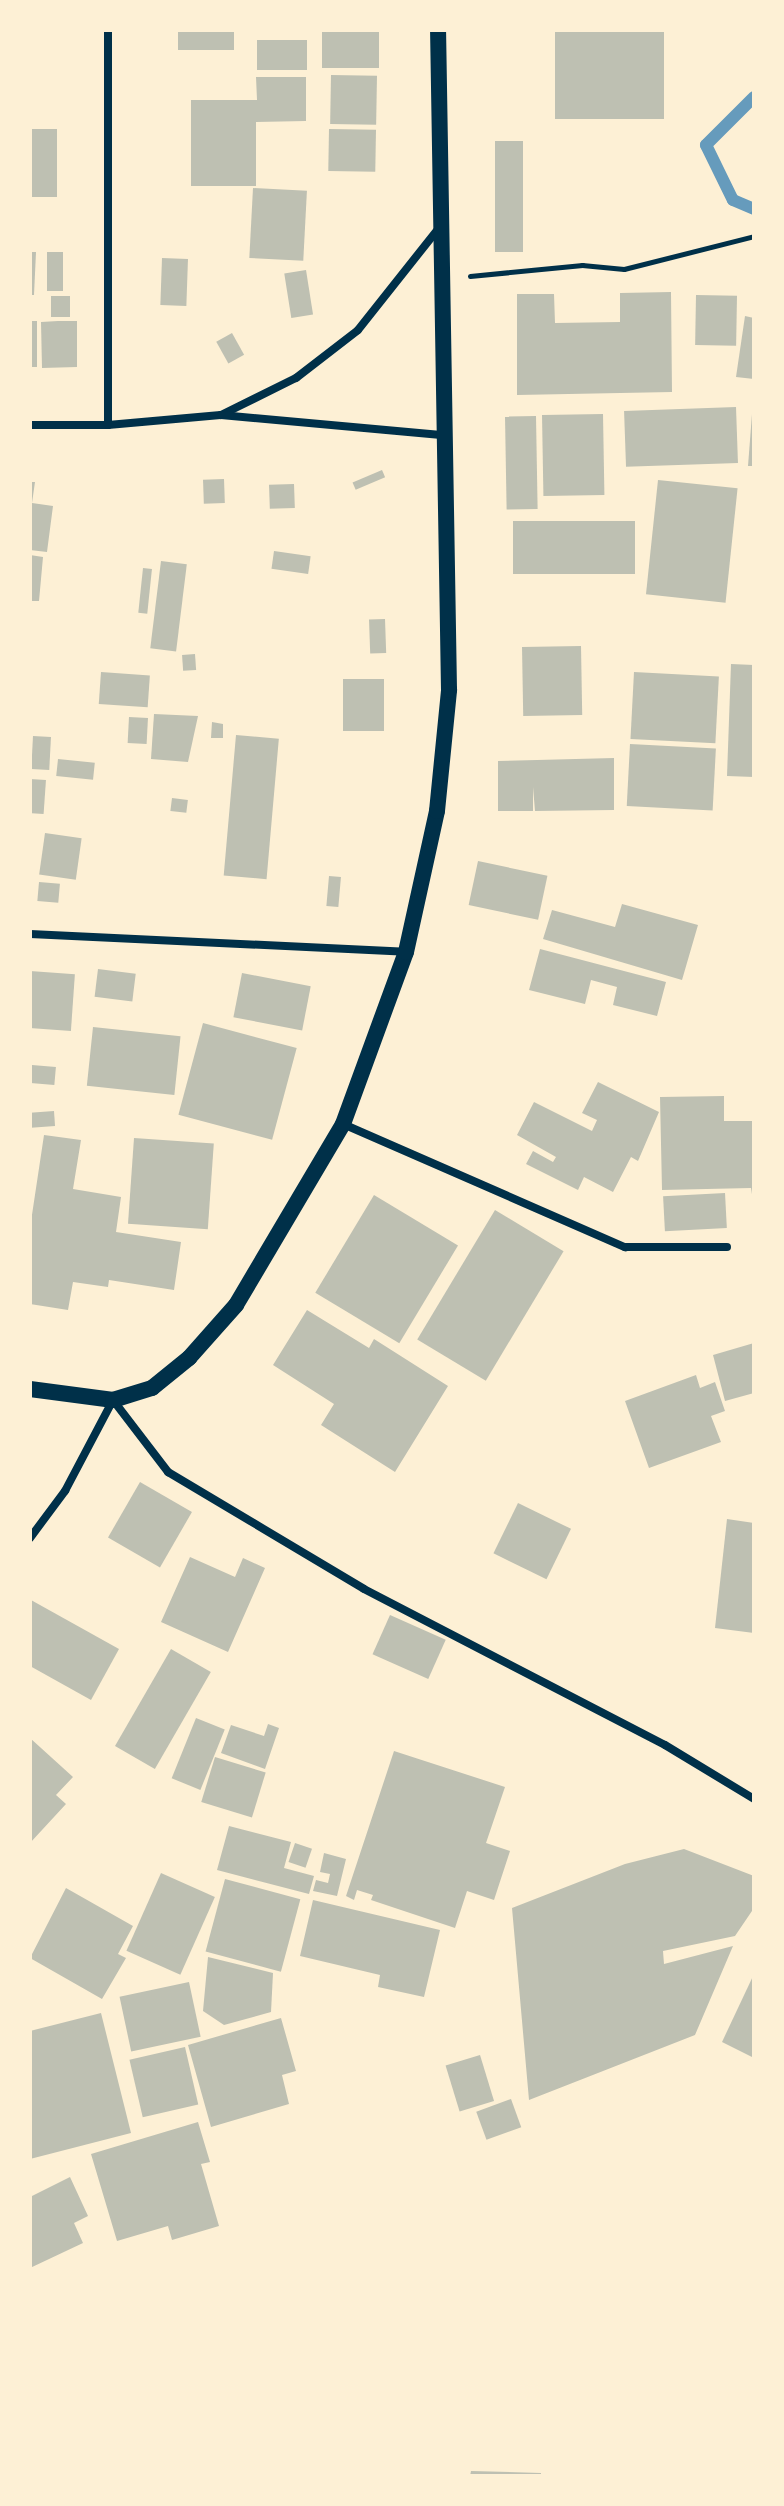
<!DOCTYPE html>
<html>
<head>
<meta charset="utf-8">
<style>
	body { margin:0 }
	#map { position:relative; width:784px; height:2506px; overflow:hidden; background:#fdf0d5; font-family:Lora,serif }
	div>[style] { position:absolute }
	.stream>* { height:12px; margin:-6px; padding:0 6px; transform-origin:6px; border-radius:6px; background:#669bbc }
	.building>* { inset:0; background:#bec0b2; transform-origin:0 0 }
	.path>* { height:5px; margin:-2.5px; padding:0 2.5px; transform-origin:2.5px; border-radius:2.5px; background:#003049 }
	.minor>* { height:8px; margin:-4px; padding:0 4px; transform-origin:4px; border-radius:4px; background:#003049 }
	.secondary>* { height:16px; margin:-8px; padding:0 8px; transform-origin:8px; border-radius:8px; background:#003049 }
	span { translate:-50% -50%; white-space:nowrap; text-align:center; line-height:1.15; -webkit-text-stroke:8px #fdf0d5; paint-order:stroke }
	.frame { position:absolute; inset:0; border:32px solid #fdf0d5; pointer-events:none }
</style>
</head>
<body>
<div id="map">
	<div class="stream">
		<i style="left:754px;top:97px;width:68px;rotate:135deg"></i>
		<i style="left:706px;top:145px;width:61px;rotate:63.9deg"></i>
		<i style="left:733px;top:200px;width:23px;rotate:23deg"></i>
	</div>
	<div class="building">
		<i style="left:178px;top:30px;width:56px;height:20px"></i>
		<i style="left:322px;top:30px;width:57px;height:38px"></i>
		<i style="left:555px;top:30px;width:109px;height:89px"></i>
		<i style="left:307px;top:40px;width:30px;height:50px;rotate:90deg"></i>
		<i style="left:331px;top:75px;width:46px;height:49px;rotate:1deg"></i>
		<i style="clip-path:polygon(256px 77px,306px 77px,306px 121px,256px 122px,256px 186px,191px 186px,191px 100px,257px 100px)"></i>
		<i style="left:30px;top:129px;width:27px;height:68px"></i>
		<i style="left:329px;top:129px;width:47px;height:42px;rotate:1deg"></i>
		<i style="left:495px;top:141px;width:28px;height:111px"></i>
		<i style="left:253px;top:188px;width:54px;height:70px;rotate:3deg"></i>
		<i style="clip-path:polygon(30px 252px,36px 252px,34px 295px,30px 295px)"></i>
		<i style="left:47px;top:252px;width:16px;height:39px"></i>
		<i style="left:162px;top:258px;width:26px;height:47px;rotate:2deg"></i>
		<i style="left:306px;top:270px;width:45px;height:22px;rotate:81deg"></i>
		<i style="clip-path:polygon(671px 292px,672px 392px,517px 395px,517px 294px,554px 294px,555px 323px,620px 322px,620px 293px)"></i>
		<i style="left:696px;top:295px;width:41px;height:50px;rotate:1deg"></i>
		<i style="left:70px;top:296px;width:21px;height:19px;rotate:90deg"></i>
		<i style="clip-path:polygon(745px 316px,754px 318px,754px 379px,736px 377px)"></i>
		<i style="left:30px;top:321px;width:7px;height:46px"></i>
		<i style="clip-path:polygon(58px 321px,77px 321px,77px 367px,42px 368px,41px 322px)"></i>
		<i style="left:232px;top:333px;width:25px;height:18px;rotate:61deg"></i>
		<i style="left:736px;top:407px;width:56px;height:112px;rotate:88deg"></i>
		<i style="left:603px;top:414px;width:81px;height:61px;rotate:89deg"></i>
		<i style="clip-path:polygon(752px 414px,754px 414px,754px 466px,748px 466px)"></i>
		<i style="left:536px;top:416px;width:93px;height:31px;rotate:89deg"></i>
		<i style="left:382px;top:470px;width:8px;height:32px;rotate:67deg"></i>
		<i style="left:224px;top:479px;width:24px;height:21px;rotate:88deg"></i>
		<i style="left:658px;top:480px;width:80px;height:115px;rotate:6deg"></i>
		<i style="clip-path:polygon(30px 482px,35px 482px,32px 503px,53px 506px,47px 552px,30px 550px)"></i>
		<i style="left:294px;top:484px;width:24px;height:25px;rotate:88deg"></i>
		<i style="left:635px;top:521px;width:53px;height:122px;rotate:90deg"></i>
		<i style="left:274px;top:551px;width:37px;height:18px;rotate:8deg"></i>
		<i style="clip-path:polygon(30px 555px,43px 557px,39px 601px,30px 601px)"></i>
		<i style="left:161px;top:561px;width:26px;height:88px;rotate:7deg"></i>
		<i style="left:143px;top:568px;width:9px;height:45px;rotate:6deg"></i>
		<i style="left:385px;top:619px;width:34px;height:16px;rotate:88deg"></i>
		<i style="left:581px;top:646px;width:69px;height:59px;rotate:89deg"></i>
		<i style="left:195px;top:654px;width:16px;height:13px;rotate:86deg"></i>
		<i style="clip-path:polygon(731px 664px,754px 665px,754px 777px,727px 776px)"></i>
		<i style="left:101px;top:672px;width:49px;height:32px;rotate:4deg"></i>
		<i style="left:634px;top:672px;width:85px;height:67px;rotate:3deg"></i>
		<i style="left:343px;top:679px;width:41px;height:52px"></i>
		<i style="clip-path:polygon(154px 714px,198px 716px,188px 762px,151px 759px)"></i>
		<i style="left:129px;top:717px;width:19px;height:26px;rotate:3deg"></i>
		<i style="clip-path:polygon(212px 722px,223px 724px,223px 738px,211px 738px)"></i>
		<i style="left:236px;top:735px;width:43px;height:141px;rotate:5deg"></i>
		<i style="left:33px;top:736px;width:18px;height:33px;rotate:3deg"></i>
		<i style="left:630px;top:744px;width:86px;height:62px;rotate:3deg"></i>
		<i style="clip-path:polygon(614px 758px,614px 810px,535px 811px,533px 787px,533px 811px,498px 811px,498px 761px)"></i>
		<i style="left:58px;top:759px;width:37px;height:17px;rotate:6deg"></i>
		<i style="left:30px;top:779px;width:16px;height:34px;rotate:4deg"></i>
		<i style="left:172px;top:798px;width:16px;height:13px;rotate:7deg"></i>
		<i style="left:45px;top:833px;width:37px;height:42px;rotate:8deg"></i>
		<i style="left:478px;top:861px;width:71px;height:45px;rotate:12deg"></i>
		<i style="left:329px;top:876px;width:12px;height:30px;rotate:5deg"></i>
		<i style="left:39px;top:882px;width:21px;height:19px;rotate:5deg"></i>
		<i style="clip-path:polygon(622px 904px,698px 925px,682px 980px,543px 939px,552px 910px,615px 927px)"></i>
		<i style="clip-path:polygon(540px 949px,666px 982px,657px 1016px,613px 1005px,617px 987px,591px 980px,585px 1004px,529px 990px)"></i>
		<i style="left:98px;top:969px;width:38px;height:28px;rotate:7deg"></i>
		<i style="left:30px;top:971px;width:45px;height:57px;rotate:4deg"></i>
		<i style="left:242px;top:973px;width:70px;height:45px;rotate:11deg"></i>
		<i style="left:203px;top:1023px;width:97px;height:95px;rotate:15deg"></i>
		<i style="left:93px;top:1027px;width:88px;height:59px;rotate:6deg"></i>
		<i style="left:32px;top:1065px;width:24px;height:18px;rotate:5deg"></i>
		<i style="clip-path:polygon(598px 1082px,659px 1112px,638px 1161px,631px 1157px,613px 1192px,584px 1177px,578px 1190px,526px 1164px,533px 1151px,553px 1162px,556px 1157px,517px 1135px,534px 1102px,592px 1131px,597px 1120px,582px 1113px)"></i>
		<i style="clip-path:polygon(724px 1096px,724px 1121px,754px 1121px,754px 1207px,751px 1188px,662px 1190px,660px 1097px)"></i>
		<i style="left:54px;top:1111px;width:15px;height:24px;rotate:86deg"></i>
		<i style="clip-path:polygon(44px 1135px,81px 1140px,73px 1189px,121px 1197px,116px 1232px,181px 1242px,174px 1290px,109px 1280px,108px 1287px,73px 1282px,68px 1310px,30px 1304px,30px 1228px)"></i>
		<i style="left:134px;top:1138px;width:80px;height:86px;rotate:4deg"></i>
		<i style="left:725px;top:1193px;width:35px;height:62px;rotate:87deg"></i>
		<i style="left:374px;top:1195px;width:98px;height:114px;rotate:31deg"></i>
		<i style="left:495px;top:1210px;width:80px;height:151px;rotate:31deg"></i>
		<i style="clip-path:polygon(307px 1310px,369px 1348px,374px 1339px,448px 1386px,395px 1472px,321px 1425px,334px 1404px,273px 1365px)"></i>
		<i style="clip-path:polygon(754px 1343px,754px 1393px,725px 1401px,713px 1355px)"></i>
		<i style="clip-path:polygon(696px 1375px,700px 1388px,715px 1382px,725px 1411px,711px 1416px,721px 1442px,649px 1468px,625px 1401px)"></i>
		<i style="left:140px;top:1482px;width:60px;height:64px;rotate:30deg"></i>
		<i style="left:518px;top:1503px;width:59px;height:56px;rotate:26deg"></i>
		<i style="clip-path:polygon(727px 1519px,754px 1523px,754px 1633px,715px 1628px)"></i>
		<i style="clip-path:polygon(190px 1557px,235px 1577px,243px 1558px,265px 1568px,228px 1652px,161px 1622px)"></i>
		<i style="clip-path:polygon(31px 1600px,119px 1649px,91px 1700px,30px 1666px)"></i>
		<i style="left:390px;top:1615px;width:61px;height:43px;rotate:24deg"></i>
		<i style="left:171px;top:1649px;width:46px;height:112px;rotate:30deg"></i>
		<i style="left:196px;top:1718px;width:31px;height:65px;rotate:22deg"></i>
		<i style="clip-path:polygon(268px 1724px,279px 1728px,265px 1769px,221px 1753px,231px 1725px,264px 1736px)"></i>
		<i style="clip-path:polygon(30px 1738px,73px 1777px,56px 1795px,66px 1804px,30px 1843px)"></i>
		<i style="clip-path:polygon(394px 1751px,505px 1787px,486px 1843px,510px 1851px,494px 1900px,467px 1891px,455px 1928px,371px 1900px,373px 1895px,357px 1890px,354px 1900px,346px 1896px)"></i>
		<i style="left:215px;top:1757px;width:53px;height:47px;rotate:17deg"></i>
		<i style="clip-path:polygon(229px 1826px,291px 1842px,284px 1868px,314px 1876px,309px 1894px,217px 1870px)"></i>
		<i style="left:295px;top:1843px;width:18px;height:20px;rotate:19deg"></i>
		<i style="clip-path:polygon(684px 1849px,754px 1876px,754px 1908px,735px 1936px,663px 1951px,664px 1964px,733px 1946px,695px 2035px,529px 2100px,512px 1908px,625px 1864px)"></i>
		<i style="clip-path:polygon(324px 1853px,346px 1859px,337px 1896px,313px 1891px,316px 1880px,328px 1883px,330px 1874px,320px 1872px)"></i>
		<i style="left:161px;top:1873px;width:59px;height:85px;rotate:24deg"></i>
		<i style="left:225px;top:1879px;width:78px;height:75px;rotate:15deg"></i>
		<i style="clip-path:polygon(66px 1888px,133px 1926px,118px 1954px,126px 1958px,102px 1999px,30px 1958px)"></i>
		<i style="clip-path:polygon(313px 1900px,440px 1930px,424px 1997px,378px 1987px,380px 1975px,300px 1956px)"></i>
		<i style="clip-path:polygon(208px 1957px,273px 1973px,271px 2012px,224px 2025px,203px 2011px)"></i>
		<i style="clip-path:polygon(754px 1974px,754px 2058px,722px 2042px)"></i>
		<i style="left:189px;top:1982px;width:56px;height:71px;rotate:78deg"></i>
		<i style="clip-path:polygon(101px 2013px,131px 2133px,30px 2159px,30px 2031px)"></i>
		<i style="clip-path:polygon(281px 2018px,296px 2071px,282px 2075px,289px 2104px,211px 2127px,188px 2045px)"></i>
		<i style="left:185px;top:2047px;width:59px;height:57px;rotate:77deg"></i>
		<i style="left:480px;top:2055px;width:48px;height:36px;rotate:73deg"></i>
		<i style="left:511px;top:2099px;width:30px;height:37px;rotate:70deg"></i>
		<i style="clip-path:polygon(198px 2122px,210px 2162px,201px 2164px,219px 2226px,172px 2240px,168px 2226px,117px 2241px,91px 2154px)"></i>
		<i style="clip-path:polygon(70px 2177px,88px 2216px,74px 2223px,83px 2243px,30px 2268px,30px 2197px)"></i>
		<i style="clip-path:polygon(471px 2471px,541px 2473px,541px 2476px,470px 2476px)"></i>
	</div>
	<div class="path">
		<i style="left:470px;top:276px;width:113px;rotate:-5.6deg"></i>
		<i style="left:582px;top:265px;width:42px;rotate:5.4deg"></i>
		<i style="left:624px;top:269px;width:134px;rotate:-14.2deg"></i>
	</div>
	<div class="minor">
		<i style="left:221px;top:415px;width:84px;rotate:-26.3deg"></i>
		<i style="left:296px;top:378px;width:78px;rotate:-37.7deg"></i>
		<i style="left:358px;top:330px;width:129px;rotate:-51.6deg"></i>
		<i style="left:30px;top:425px;width:78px"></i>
		<i style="left:108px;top:425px;width:113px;rotate:-5.1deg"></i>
		<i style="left:221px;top:415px;width:221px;rotate:5.2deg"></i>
		<i style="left:108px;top:425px;width:395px;rotate:-90deg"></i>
		<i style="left:30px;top:934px;width:376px;rotate:2.7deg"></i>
		<i style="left:343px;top:1124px;width:308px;rotate:23.6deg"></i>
		<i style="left:625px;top:1247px;width:102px"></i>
		<i style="left:30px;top:1538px;width:59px;rotate:-53.3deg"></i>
		<i style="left:65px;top:1491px;width:103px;rotate:-62.2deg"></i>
		<i style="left:113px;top:1400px;width:91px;rotate:52.6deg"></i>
		<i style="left:168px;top:1472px;width:228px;rotate:30.8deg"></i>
		<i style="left:364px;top:1589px;width:339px;rotate:27.4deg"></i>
		<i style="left:665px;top:1745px;width:104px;rotate:31.2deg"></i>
	</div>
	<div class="secondary">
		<i style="left:30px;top:1389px;width:84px;rotate:7.5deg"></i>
		<i style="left:113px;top:1400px;width:41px;rotate:-17.1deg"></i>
		<i style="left:152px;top:1388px;width:48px;rotate:-39deg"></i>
		<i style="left:189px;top:1358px;width:71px;rotate:-48.4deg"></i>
		<i style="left:236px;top:1305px;width:210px;rotate:-59.4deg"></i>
		<i style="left:343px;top:1124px;width:183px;rotate:-69.9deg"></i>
		<i style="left:406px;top:952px;width:144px;rotate:-77.6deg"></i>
		<i style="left:437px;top:811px;width:122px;rotate:-84.3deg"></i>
		<i style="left:449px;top:690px;width:660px;rotate:-90.95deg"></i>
	</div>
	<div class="frame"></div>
</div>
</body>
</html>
